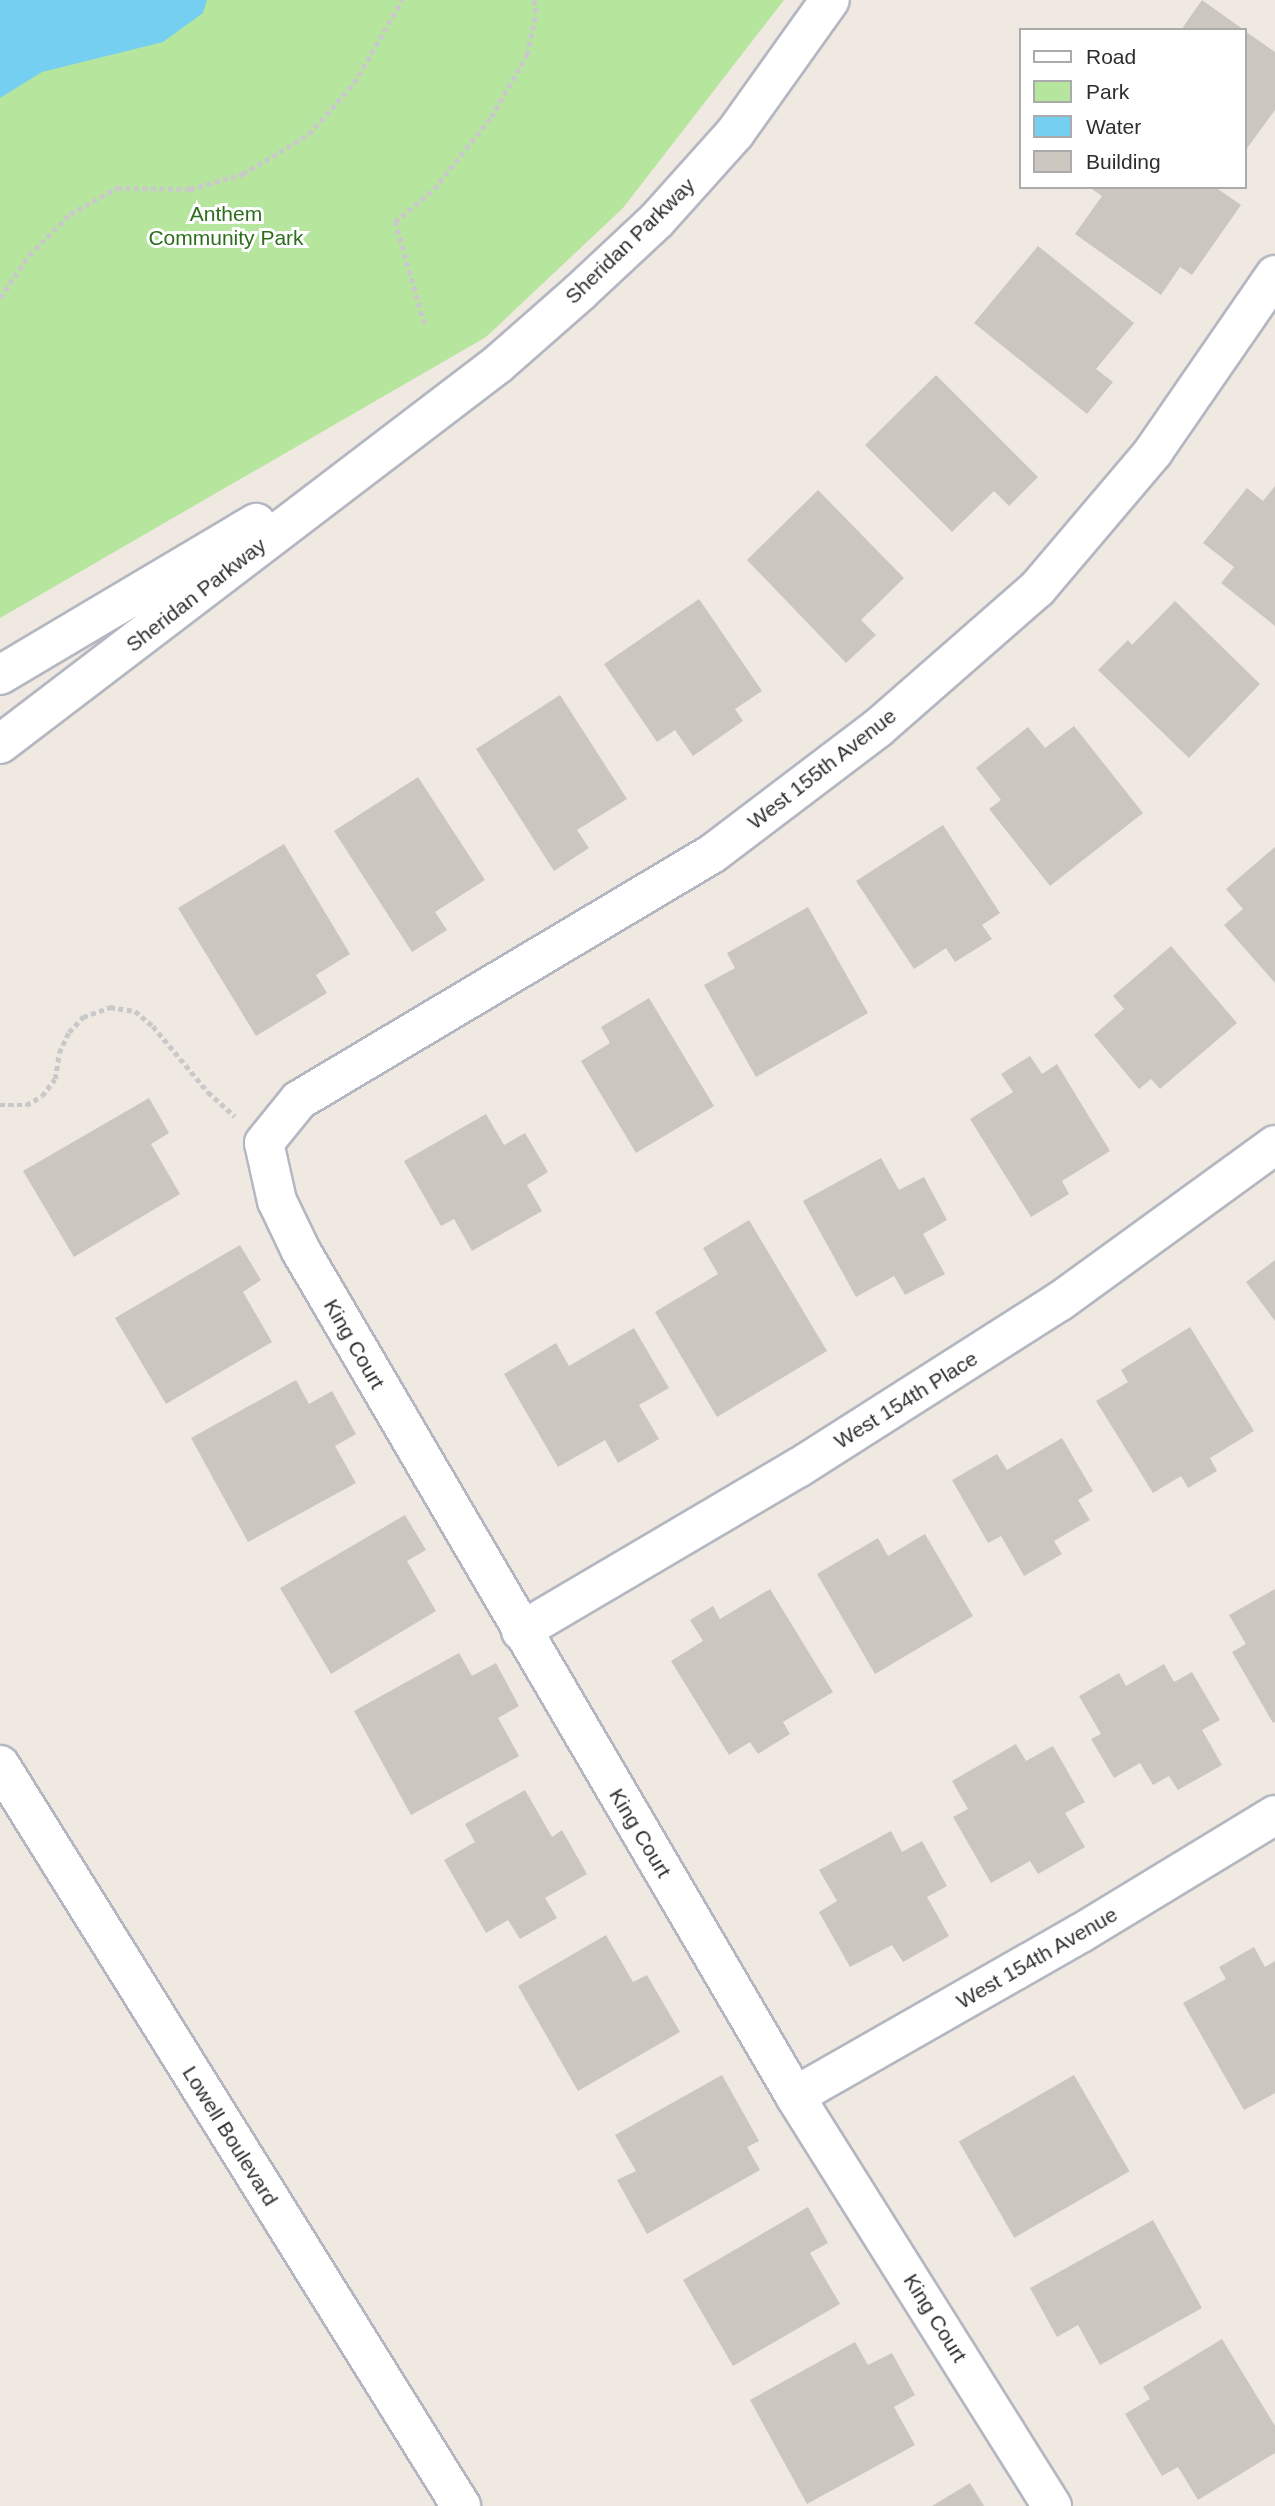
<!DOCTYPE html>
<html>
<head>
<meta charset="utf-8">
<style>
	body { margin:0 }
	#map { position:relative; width:1275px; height:2506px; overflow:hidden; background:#efe9e1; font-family:Helvetica,sans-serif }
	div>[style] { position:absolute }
	.green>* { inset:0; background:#b6e59e }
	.water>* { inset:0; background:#75cff0 }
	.building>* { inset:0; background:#cbc7bf; transform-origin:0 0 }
	.path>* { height:4.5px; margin-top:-2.25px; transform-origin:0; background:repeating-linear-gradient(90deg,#c9c9c9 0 5px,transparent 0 8.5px) }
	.roads { filter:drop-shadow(2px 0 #b4b7c1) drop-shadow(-2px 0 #b4b7c1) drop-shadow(0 2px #b4b7c1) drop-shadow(0 -2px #b4b7c1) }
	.street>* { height:38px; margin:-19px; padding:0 19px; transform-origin:19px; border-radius:19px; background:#fff }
	.secondary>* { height:38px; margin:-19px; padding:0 19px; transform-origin:19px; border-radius:19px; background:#fff }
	span { translate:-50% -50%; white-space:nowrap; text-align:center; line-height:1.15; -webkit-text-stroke:6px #fff; paint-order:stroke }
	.park-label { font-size:21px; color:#2c6e1b }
	.street-label { font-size:21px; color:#2e2e2e }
	.legend { position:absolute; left:1019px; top:28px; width:228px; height:161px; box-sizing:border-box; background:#fff; border:2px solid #ababab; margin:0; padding:9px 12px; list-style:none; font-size:21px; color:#2e2e2e }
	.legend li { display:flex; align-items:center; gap:14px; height:35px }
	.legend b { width:35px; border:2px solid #ababab }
</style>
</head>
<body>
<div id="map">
	<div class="green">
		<i style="clip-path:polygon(0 0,784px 0,623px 208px,486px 337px,0 618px)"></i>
	</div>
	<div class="water">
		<i style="clip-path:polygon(0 0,207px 0,203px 13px,163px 42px,42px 72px,0 98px)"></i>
	</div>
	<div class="building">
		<i style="clip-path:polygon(1202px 0,1244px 30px,1181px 30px)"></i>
		<i style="clip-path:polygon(1245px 31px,1275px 52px,1275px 110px,1245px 151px)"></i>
		<i style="clip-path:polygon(1089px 187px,1215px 187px,1241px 205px,1192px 275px,1180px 267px,1161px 295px,1075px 234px,1102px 196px)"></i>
		<i style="clip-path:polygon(1038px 246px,1134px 323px,1096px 369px,1113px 382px,1087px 414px,974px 323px)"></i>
		<i style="clip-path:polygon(936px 375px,1038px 477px,1009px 506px,994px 491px,952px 532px,865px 445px)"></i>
		<i style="clip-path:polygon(1275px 486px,1275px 626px,1221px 583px,1234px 567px,1203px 543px,1247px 488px,1263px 501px)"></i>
		<i style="clip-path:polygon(818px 490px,904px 578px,861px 620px,876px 635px,846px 663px,747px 560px)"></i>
		<i style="clip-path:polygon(699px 599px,762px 691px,735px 709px,743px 721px,693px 756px,675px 730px,657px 742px,604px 664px)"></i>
		<i style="clip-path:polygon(1175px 601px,1260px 684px,1189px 758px,1098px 670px,1128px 640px,1132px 645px)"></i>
		<i style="clip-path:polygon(560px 695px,627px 799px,577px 830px,589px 848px,554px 871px,476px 749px)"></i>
		<i style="clip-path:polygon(1074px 726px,1143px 813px,1050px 886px,989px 809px,1001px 800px,976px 768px,1028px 727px,1045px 748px)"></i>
		<i style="clip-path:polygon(418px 777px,485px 880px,435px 912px,447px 930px,412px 952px,334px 831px)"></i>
		<i style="clip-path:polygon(943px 825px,1000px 913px,982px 925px,992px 939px,955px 962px,946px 948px,914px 969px,856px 881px)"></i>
		<i style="clip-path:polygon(284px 844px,350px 954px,316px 975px,327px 993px,256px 1036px,178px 908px)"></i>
		<i style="clip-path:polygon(1275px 847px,1275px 983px,1224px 925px,1243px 909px,1226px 889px)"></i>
		<i style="clip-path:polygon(808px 907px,868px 1013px,756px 1077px,704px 985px,735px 968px,727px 953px)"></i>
		<i style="clip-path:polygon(1171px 946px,1237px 1023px,1160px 1089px,1151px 1079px,1139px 1089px,1094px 1035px,1124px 1009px,1113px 996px)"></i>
		<i style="clip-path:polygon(649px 998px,714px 1106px,636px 1153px,581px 1061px,610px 1043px,601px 1027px)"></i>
		<i style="clip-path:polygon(1030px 1056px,1042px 1074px,1057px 1064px,1110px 1151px,1062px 1181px,1069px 1194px,1031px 1217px,970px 1119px,1013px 1092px,1001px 1074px)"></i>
		<i style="clip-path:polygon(149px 1098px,169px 1133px,151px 1144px,180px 1194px,74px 1257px,23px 1171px)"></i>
		<i style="clip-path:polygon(486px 1114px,504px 1145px,525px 1133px,548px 1172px,527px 1185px,542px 1211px,472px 1251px,454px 1219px,441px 1226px,404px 1161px)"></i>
		<i style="clip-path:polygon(881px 1158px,899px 1190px,924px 1177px,947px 1220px,923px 1234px,945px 1274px,905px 1295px,894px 1276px,856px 1297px,803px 1201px)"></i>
		<i style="clip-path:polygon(749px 1220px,827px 1351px,717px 1417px,655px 1312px,718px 1274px,703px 1248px)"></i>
		<i style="clip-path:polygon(240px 1245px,261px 1280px,243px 1292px,272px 1342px,166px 1404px,115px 1318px)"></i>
		<i style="clip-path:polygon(1275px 1260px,1275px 1321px,1246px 1282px)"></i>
		<i style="clip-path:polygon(1190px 1327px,1254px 1431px,1210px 1458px,1217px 1471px,1188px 1488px,1181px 1476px,1153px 1493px,1096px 1401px,1128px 1382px,1121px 1370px)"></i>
		<i style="clip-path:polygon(634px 1328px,669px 1388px,639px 1405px,659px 1439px,618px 1463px,605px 1440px,558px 1467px,504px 1374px,556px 1343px,569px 1366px)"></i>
		<i style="clip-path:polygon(296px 1380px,309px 1404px,332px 1391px,356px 1434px,335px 1446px,356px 1483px,248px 1542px,191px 1438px)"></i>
		<i style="clip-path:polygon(1062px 1438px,1093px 1491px,1078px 1500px,1090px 1520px,1054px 1541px,1062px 1554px,1024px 1576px,1001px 1536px,988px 1543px,952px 1480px,997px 1454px,1007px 1470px)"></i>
		<i style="clip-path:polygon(405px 1515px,426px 1550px,407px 1561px,436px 1611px,331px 1674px,280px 1588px)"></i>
		<i style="clip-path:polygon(925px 1534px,973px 1616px,875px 1674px,817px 1574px,878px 1538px,888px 1556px)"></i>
		<i style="clip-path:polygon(770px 1589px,833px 1692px,783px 1722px,790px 1734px,758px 1754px,750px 1742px,729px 1755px,671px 1661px,703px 1641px,690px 1620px,713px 1606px,720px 1619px)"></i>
		<i style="clip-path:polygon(1275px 1589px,1275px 1722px,1273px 1723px,1232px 1652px,1246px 1644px,1229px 1615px)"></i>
		<i style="clip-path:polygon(459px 1653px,472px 1676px,496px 1663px,519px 1706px,498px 1718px,519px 1756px,411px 1815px,354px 1711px)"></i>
		<i style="clip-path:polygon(1164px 1664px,1174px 1682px,1192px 1672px,1220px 1720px,1202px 1730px,1222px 1765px,1178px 1790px,1169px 1776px,1153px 1785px,1140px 1763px,1114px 1778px,1091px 1739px,1101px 1734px,1079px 1696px,1119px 1673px,1126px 1686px)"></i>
		<i style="clip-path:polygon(1016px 1744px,1026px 1761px,1053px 1746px,1085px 1802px,1065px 1813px,1085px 1847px,1038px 1874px,1030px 1861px,991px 1883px,953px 1817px,968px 1809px,952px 1781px)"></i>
		<i style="clip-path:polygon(525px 1790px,552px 1837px,562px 1830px,587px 1874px,545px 1898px,557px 1918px,520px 1939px,508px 1920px,486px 1933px,444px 1860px,475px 1842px,465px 1824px)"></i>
		<i style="clip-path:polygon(891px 1831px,902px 1852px,922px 1841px,947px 1886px,927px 1897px,949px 1936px,903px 1962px,892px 1945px,850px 1967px,819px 1912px,837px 1901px,819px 1870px)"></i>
		<i style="clip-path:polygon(606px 1935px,633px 1982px,647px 1975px,680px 2032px,578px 2091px,518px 1986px)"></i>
		<i style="clip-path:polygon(1254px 1947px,1265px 1967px,1275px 1961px,1275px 2093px,1244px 2110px,1183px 2003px,1226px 1979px,1219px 1967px)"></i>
		<i style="clip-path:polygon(722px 2075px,759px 2141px,747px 2147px,760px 2170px,647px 2234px,617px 2180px,636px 2171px,615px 2135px)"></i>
		<i style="left:1074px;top:2075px;width:111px;height:133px;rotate:60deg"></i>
		<i style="clip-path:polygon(808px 2207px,828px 2243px,810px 2253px,840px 2304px,733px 2366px,683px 2280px)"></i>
		<i style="clip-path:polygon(1153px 2220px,1202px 2308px,1100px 2365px,1078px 2325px,1057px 2337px,1030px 2288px)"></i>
		<i style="clip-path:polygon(1222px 2339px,1275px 2426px,1275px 2453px,1198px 2500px,1178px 2467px,1162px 2476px,1125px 2414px,1150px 2399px,1143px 2387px)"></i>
		<i style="clip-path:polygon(855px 2342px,868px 2365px,892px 2353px,915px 2395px,894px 2407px,915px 2445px,807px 2504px,750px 2400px)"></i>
		<i style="clip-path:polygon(970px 2483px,984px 2506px,932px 2506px)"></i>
	</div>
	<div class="path">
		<i style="left:0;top:298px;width:52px;rotate:-56deg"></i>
		<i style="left:29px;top:255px;width:58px;rotate:-45deg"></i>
		<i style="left:70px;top:214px;width:54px;rotate:-29deg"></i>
		<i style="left:117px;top:188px;width:73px;rotate:0.8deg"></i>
		<i style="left:190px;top:189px;width:55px;rotate:-15.8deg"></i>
		<i style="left:243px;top:174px;width:77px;rotate:-31.2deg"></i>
		<i style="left:309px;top:134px;width:68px;rotate:-48.6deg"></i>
		<i style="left:354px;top:83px;width:96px;rotate:-60deg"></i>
		<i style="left:424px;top:324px;width:106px;rotate:-105.9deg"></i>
		<i style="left:395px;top:222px;width:51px;rotate:-40.2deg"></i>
		<i style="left:434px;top:189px;width:92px;rotate:-51.6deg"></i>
		<i style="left:491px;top:117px;width:72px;rotate:-59.9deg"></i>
		<i style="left:527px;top:55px;width:43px;rotate:-77.9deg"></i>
		<i style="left:536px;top:13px;width:13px;rotate:-99deg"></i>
		<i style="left:0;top:1105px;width:26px"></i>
		<i style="left:26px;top:1105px;width:18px;rotate:-29deg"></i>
		<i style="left:42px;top:1096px;width:21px;rotate:-53deg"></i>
		<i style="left:55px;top:1079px;width:26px;rotate:-81deg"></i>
		<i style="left:59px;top:1053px;width:23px;rotate:-65deg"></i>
		<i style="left:69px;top:1032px;width:21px;rotate:-47deg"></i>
		<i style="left:83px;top:1017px;width:29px;rotate:-20deg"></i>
		<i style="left:110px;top:1007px;width:25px;rotate:9deg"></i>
		<i style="left:135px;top:1011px;width:23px;rotate:40deg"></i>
		<i style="left:153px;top:1026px;width:86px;rotate:50.2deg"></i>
		<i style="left:208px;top:1092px;width:36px;rotate:42deg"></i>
	</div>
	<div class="roads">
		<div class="street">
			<i style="left:521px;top:1631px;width:321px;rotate:-30.5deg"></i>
			<i style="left:798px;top:1468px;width:309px;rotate:-32.5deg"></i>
			<i style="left:1059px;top:1302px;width:267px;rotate:-36deg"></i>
			<i style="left:795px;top:2096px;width:329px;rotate:-29.7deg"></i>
			<i style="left:1081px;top:1933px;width:227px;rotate:-31.3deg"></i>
			<i style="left:1052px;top:2506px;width:484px;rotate:-122.1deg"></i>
			<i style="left:795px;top:2096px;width:979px;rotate:-120.31deg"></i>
			<i style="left:301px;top:1251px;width:55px;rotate:-115.6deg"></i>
			<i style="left:277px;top:1201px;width:59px;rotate:-102.6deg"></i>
			<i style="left:264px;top:1143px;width:55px;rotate:-50.9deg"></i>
			<i style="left:299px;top:1100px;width:481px;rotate:-30.8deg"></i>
			<i style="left:712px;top:854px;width:208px;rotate:-37.2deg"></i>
			<i style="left:878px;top:728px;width:211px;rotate:-41.2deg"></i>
			<i style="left:1037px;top:589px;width:180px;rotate:-49.7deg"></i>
			<i style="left:1153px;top:452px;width:215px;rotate:-55.4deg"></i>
		</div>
		<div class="secondary">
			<i style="left:0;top:675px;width:298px;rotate:-30.7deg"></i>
			<i style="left:0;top:744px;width:625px;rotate:-37.33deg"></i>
			<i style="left:497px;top:365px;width:111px;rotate:-41.3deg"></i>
			<i style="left:580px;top:292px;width:105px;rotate:-43.1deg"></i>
			<i style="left:657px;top:220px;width:117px;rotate:-48.1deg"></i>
			<i style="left:735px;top:133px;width:163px;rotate:-54.5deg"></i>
			<i style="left:0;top:1765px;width:873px;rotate:58.11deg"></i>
		</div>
	</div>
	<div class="park-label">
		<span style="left:226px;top:226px">Anthem<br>Community Park</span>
	</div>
	<div class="street-label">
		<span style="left:630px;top:241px;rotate:-44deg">Sheridan Parkway</span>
		<span style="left:196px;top:595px;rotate:-38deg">Sheridan Parkway</span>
		<span style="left:822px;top:769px;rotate:-38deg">West 155th Avenue</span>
		<span style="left:354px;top:1344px;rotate:60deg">King Court</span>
		<span style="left:906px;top:1400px;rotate:-32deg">West 154th Place</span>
		<span style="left:640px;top:1833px;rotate:59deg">King Court</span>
		<span style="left:1037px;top:1958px;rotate:-30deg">West 154th Avenue</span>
		<span style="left:230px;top:2136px;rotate:58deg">Lowell Boulevard</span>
		<span style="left:935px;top:2318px;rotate:58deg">King Court</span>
	</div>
	<ul class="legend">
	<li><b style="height:9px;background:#fff"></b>Road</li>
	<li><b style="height:19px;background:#b6e59e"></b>Park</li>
	<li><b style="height:19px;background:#75cff0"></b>Water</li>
	<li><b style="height:19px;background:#cbc7bf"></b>Building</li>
	</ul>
</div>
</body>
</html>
